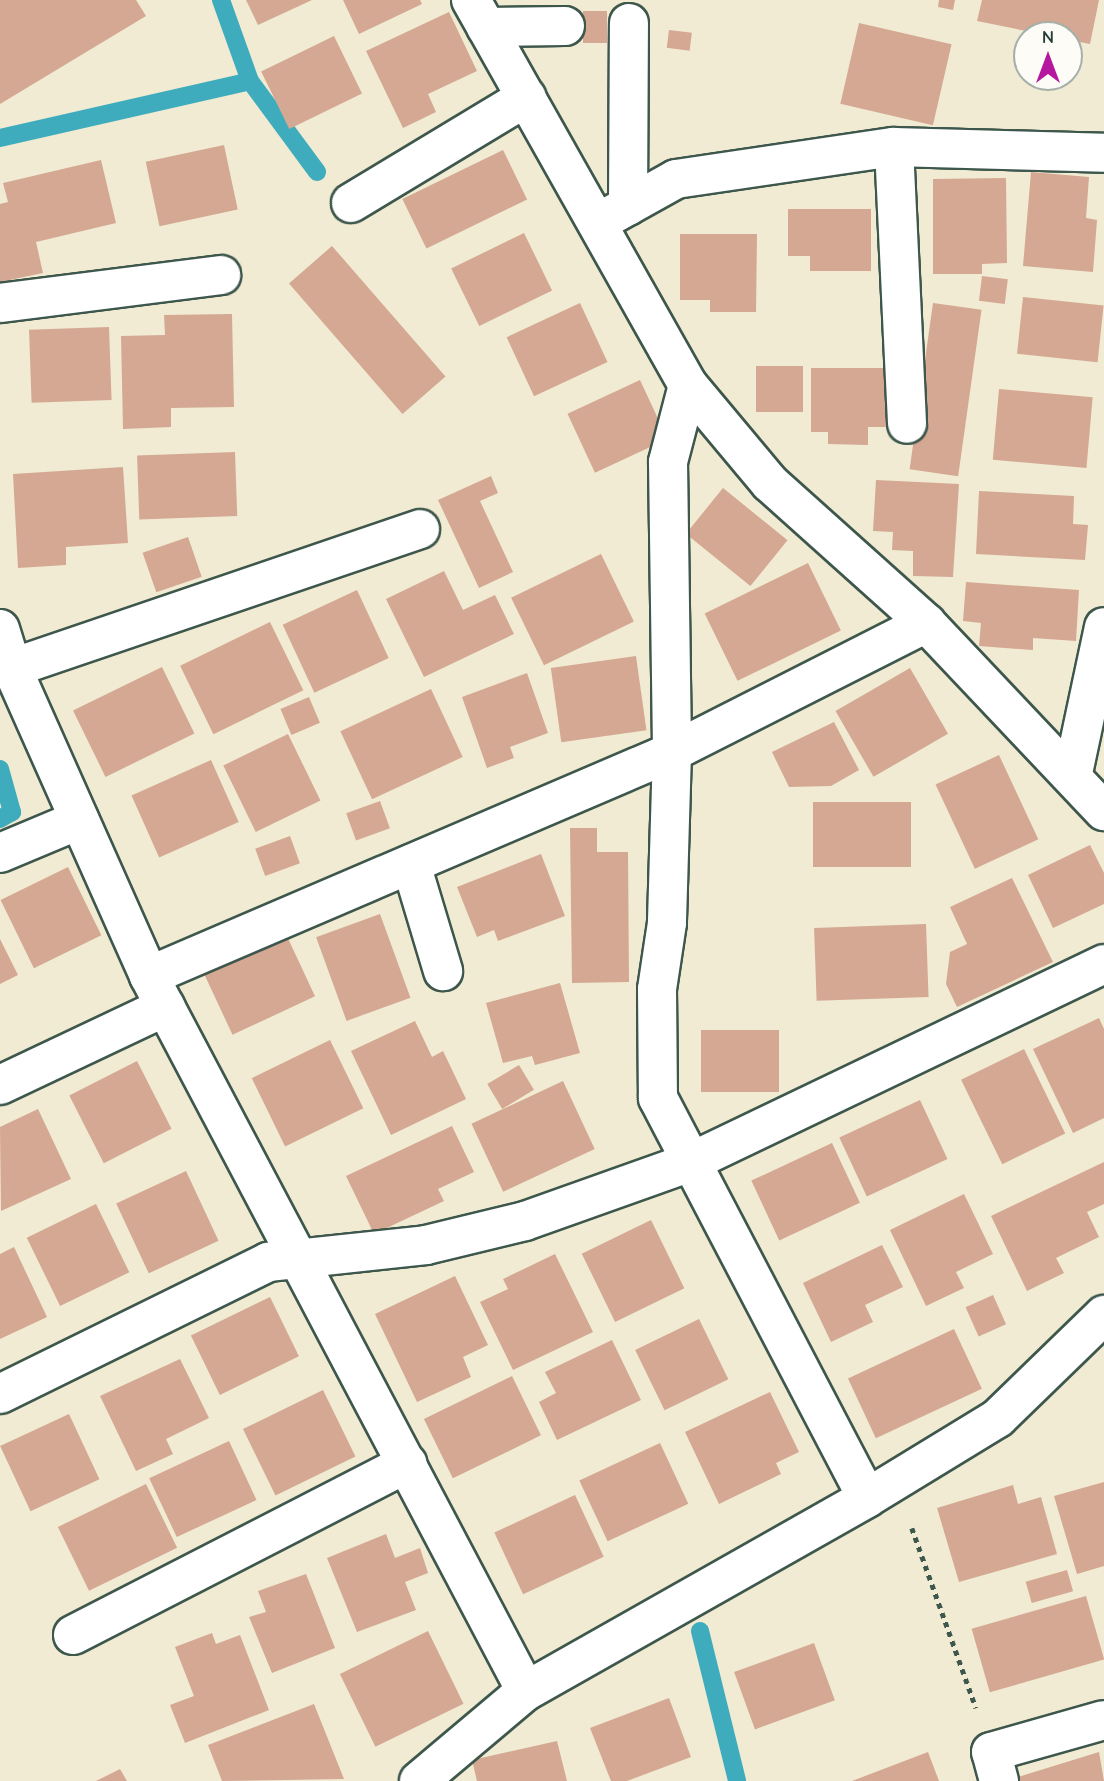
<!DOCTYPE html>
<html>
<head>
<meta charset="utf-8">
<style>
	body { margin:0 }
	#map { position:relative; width:1104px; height:1781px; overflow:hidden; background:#f0ebd2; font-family:"Comic Neue",sans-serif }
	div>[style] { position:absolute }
	.stream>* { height:18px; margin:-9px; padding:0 9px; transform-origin:9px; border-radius:9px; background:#3facbd }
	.building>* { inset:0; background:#d4a893; transform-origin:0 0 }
	.path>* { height:4.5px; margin-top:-2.25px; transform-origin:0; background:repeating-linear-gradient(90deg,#3e574c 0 5px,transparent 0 10px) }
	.roads { filter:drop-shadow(2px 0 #3e574c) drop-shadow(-2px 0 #3e574c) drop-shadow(0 2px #3e574c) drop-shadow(0 -2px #3e574c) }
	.street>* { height:38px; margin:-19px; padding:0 19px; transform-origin:19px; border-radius:19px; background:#fff }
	span { translate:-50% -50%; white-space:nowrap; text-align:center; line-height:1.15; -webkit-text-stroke:5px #fdfcf7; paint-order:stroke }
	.north { position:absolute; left:1013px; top:21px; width:70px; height:70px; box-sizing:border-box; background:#fdfcf7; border:2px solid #a4b0a9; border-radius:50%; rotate:0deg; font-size:19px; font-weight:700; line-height:28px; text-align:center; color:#1f3d34 }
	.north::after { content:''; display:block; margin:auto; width:24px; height:32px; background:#b5179e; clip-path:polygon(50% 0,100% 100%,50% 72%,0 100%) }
</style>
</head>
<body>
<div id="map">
	<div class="stream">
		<i style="left:221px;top:0;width:86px;rotate:70.3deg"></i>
		<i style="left:250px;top:81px;width:113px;rotate:53.6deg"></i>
		<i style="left:0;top:138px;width:256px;rotate:-12.8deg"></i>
		<i style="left:0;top:769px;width:45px;rotate:74.4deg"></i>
		<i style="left:12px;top:812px;width:14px;rotate:150deg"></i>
		<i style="left:700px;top:1631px;width:154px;rotate:76.1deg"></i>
	</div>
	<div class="building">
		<i style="clip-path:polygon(0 0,136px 0,146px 16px,0 104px)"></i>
		<i style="clip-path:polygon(246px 0,312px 0,258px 25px)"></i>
		<i style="clip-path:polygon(343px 0,420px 0,422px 4px,359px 34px)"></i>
		<i style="clip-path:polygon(939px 0,955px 0,953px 10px,938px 7px)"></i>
		<i style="clip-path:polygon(982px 0,1099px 0,1090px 44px,1069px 40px,1069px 35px,1046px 35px,977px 21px)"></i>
		<i style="left:583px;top:11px;width:24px;height:32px"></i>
		<i style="clip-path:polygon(449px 12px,477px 71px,428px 94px,436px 112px,403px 128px,366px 51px)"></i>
		<i style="left:859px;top:23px;width:95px;height:83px;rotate:13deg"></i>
		<i style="left:669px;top:30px;width:23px;height:18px;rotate:7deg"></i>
		<i style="left:334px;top:36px;width:64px;height:81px;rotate:64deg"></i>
		<i style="left:224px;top:145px;width:66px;height:80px;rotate:78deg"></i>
		<i style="left:503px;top:150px;width:55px;height:112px;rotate:64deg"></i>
		<i style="clip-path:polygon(101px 160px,116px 223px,36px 242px,43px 273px,0 282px,0 204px,8px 202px,3px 183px)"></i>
		<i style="clip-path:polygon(1031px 172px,1089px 177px,1086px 218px,1097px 220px,1093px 272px,1023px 266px)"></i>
		<i style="clip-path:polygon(1006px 178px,1007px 263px,982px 264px,982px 274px,933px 274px,933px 179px)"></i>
		<i style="clip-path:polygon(788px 209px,871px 209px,871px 271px,810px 271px,810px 256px,788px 256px)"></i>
		<i style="left:524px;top:233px;width:64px;height:81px;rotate:64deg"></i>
		<i style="clip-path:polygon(680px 234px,757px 234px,756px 312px,710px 312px,710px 300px,680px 300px)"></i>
		<i style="left:332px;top:246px;width:173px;height:57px;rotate:49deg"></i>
		<i style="left:982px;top:276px;width:26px;height:25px;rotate:7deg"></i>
		<i style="left:1023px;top:297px;width:81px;height:57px;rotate:6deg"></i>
		<i style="left:580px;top:303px;width:65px;height:81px;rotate:65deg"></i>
		<i style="left:933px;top:303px;width:49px;height:168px;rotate:8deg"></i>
		<i style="clip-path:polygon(232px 314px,234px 407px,171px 408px,171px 427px,123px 429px,121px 336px,165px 335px,164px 315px)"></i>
		<i style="left:109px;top:327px;width:73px;height:80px;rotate:88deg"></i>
		<i style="left:756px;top:366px;width:47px;height:46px"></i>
		<i style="clip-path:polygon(811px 368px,889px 368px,888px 427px,868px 427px,868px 445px,828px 444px,828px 432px,811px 432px)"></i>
		<i style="left:640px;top:380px;width:65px;height:80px;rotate:65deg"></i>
		<i style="left:999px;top:389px;width:94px;height:71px;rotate:5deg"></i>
		<i style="left:235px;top:452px;width:64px;height:98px;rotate:88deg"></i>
		<i style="clip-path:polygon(123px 467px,128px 543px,66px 547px,66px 565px,18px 568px,13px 474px)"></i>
		<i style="clip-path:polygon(491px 476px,498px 493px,480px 501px,513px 572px,479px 588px,438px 500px)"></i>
		<i style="clip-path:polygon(876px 480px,959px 484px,953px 577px,913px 576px,913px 551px,892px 550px,893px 532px,873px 531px)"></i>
		<i style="left:723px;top:488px;width:83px;height:59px;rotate:39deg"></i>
		<i style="clip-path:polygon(979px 491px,1074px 496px,1073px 524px,1088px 525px,1085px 560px,976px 554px)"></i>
		<i style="left:188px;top:537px;width:42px;height:48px;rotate:71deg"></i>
		<i style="left:601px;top:554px;width:75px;height:100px;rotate:64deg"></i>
		<i style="left:808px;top:563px;width:75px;height:115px;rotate:64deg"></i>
		<i style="clip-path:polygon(444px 571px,463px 610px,495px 595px,514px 634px,424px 677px,386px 599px)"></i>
		<i style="clip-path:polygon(966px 582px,1079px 590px,1076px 641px,1033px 638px,1033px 650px,979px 646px,981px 623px,963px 621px)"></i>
		<i style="left:357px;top:590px;width:75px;height:82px;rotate:65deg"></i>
		<i style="left:270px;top:622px;width:76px;height:100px;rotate:64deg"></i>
		<i style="left:636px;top:656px;width:75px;height:86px;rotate:82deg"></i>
		<i style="left:162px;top:667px;width:74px;height:99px;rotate:64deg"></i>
		<i style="left:910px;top:668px;width:76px;height:86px;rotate:60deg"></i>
		<i style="clip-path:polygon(527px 673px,548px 733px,510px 747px,514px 758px,487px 768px,462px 697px)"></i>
		<i style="left:431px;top:689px;width:75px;height:100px;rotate:65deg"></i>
		<i style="left:309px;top:697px;width:28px;height:31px;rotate:67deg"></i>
		<i style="clip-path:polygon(834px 722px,859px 770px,831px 786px,789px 787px,772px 752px)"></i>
		<i style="left:288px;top:734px;width:74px;height:72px;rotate:64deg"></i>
		<i style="left:999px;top:755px;width:93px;height:70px;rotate:65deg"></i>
		<i style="left:211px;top:760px;width:68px;height:87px;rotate:66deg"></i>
		<i style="left:380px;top:801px;width:29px;height:36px;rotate:70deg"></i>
		<i style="left:813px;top:802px;width:98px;height:65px"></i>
		<i style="clip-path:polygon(570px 828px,597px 828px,597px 852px,628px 852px,629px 982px,572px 983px)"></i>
		<i style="left:290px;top:836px;width:29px;height:37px;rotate:70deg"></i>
		<i style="clip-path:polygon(1090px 845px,1104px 873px,1104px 904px,1053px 928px,1028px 875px)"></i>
		<i style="clip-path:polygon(541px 854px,565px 916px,498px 941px,494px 930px,477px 937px,457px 887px)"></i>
		<i style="left:68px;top:867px;width:76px;height:75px;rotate:64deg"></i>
		<i style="clip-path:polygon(1012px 878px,1053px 962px,957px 1007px,946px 984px,950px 952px,967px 944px,950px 907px)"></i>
		<i style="left:380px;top:914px;width:89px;height:68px;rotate:70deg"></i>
		<i style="left:926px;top:924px;width:73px;height:112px;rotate:88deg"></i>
		<i style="left:285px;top:932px;width:71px;height:91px;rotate:65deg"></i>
		<i style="clip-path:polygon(0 939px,18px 975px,0 984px)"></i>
		<i style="clip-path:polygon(560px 983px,580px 1053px,535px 1065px,532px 1056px,503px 1063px,486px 1003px)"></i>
		<i style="clip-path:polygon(1099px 1018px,1104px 1029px,1104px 1118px,1073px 1133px,1033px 1049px)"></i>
		<i style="clip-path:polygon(415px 1021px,432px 1057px,443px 1051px,466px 1099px,391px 1135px,351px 1051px)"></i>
		<i style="left:701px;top:1030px;width:78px;height:62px"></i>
		<i style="left:330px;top:1040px;width:76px;height:87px;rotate:64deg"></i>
		<i style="left:1024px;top:1049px;width:94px;height:70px;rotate:64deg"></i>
		<i style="left:137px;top:1061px;width:76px;height:76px;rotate:63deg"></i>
		<i style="left:519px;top:1065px;width:29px;height:37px;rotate:59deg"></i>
		<i style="left:563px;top:1081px;width:75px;height:101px;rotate:65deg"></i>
		<i style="left:920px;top:1100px;width:65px;height:89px;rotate:65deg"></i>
		<i style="clip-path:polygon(38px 1109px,71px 1179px,1px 1211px,0 1127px)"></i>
		<i style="clip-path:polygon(452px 1126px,474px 1172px,438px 1189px,444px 1201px,374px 1234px,346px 1176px)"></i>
		<i style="left:832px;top:1143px;width:66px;height:89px;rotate:65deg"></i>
		<i style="clip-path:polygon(1104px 1162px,1104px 1204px,1087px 1212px,1099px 1237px,1056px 1258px,1064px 1273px,1027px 1291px,991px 1216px)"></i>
		<i style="left:186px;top:1171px;width:77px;height:77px;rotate:65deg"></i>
		<i style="clip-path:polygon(964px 1194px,993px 1254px,956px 1272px,964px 1288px,926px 1306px,890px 1230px)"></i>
		<i style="left:96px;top:1204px;width:76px;height:77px;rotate:64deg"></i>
		<i style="left:651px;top:1220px;width:76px;height:77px;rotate:64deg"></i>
		<i style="clip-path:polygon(882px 1245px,903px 1287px,865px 1305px,873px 1322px,831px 1342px,803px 1283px)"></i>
		<i style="clip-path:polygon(14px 1247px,47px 1317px,0 1339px,0 1254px)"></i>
		<i style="clip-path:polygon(555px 1254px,593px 1332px,513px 1370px,480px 1302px,508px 1289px,503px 1279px)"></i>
		<i style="clip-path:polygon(455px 1276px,488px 1345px,463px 1357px,471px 1377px,417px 1402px,375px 1314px)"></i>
		<i style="left:993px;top:1295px;width:32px;height:30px;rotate:66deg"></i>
		<i style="left:270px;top:1297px;width:66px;height:88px;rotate:64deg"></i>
		<i style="left:699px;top:1319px;width:67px;height:71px;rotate:64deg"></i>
		<i style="left:954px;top:1329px;width:66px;height:117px;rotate:65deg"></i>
		<i style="clip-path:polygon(612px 1340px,641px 1400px,557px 1440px,539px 1402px,556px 1393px,545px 1372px)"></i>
		<i style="clip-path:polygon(180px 1359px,209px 1418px,166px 1439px,173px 1454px,136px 1471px,100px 1396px)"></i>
		<i style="left:512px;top:1376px;width:66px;height:98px;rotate:64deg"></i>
		<i style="left:323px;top:1390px;width:74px;height:89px;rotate:64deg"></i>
		<i style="clip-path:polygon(770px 1392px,799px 1452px,776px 1463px,781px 1474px,719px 1504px,685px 1432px)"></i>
		<i style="left:69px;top:1414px;width:72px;height:76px;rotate:65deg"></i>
		<i style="left:229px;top:1441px;width:65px;height:88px;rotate:65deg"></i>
		<i style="left:660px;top:1443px;width:67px;height:89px;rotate:65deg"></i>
		<i style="clip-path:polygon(1104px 1482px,1104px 1566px,1077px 1574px,1054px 1496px)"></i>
		<i style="left:146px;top:1484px;width:71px;height:98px;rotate:64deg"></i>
		<i style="clip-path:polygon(1013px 1485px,1018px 1504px,1041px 1497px,1057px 1554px,959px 1582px,937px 1508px)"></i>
		<i style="left:575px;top:1495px;width:68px;height:89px;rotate:65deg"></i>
		<i style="clip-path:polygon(386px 1534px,395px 1558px,420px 1548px,428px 1573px,405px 1582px,416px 1610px,357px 1632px,327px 1558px)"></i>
		<i style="left:1067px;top:1570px;width:22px;height:43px;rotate:74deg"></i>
		<i style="clip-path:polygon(306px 1574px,335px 1648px,272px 1673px,249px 1617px,266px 1612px,258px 1591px)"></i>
		<i style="left:1086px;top:1596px;width:66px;height:119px;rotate:74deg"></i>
		<i style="left:428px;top:1631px;width:81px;height:98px;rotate:64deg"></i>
		<i style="clip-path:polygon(212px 1633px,216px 1644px,240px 1635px,269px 1710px,185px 1743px,170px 1705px,194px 1696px,175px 1647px)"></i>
		<i style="left:814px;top:1643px;width:61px;height:85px;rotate:70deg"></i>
		<i style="clip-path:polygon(669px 1698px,691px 1757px,627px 1781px,611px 1781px,590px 1728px)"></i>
		<i style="clip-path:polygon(314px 1704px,344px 1779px,222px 1781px,208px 1745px)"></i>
		<i style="clip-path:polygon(557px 1741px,567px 1781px,477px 1781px,472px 1760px)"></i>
		<i style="clip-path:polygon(928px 1752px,939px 1781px,852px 1781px)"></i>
		<i style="clip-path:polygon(1099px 1752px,1104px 1781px,1019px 1781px,1018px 1777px)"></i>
		<i style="clip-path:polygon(120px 1769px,127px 1781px,96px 1781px)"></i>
	</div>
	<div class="path">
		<i style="left:912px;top:1528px;width:191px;rotate:70.4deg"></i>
	</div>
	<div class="roads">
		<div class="street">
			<i style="left:471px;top:0;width:442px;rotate:60.6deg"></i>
			<i style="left:688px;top:385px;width:128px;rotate:50.1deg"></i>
			<i style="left:770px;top:483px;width:210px;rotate:41.9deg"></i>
			<i style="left:926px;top:623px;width:259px;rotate:46.6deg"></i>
			<i style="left:486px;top:27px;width:79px;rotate:-0.7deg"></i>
			<i style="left:894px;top:147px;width:277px;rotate:87.3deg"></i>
			<i style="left:351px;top:203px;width:205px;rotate:-31.1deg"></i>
			<i style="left:628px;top:206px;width:183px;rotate:-89.7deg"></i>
			<i style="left:599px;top:222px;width:88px;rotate:-29.2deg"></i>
			<i style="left:676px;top:179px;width:220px;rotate:-8.4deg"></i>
			<i style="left:894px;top:147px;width:210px;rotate:1.6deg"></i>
			<i style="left:0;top:303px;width:223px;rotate:-7.2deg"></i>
			<i style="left:688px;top:385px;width:80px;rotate:104.6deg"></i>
			<i style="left:668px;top:462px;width:290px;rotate:89.2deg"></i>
			<i style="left:672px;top:752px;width:171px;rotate:91.7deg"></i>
			<i style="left:667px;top:923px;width:67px;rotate:98.6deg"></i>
			<i style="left:657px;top:989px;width:109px;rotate:89.5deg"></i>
			<i style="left:658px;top:1098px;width:451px;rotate:62.4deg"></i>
			<i style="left:0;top:629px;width:41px;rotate:72.9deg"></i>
			<i style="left:12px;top:668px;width:337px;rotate:66deg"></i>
			<i style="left:149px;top:976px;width:808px;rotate:62.2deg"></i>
			<i style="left:12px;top:668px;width:431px;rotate:-18.8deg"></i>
			<i style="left:1073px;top:773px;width:149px;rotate:-78deg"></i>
			<i style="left:0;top:853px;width:86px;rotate:-22.7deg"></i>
			<i style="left:411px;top:864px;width:112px;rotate:73.3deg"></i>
			<i style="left:149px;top:976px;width:569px;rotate:-23.19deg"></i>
			<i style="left:672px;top:752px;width:285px;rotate:-26.9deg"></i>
			<i style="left:0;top:1085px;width:183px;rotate:-25.3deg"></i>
			<i style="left:0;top:1394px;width:299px;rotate:-26.2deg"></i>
			<i style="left:268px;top:1262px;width:159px;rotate:-6.1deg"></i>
			<i style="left:426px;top:1245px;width:102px;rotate:-13.6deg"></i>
			<i style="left:525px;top:1221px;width:176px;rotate:-19.6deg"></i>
			<i style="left:691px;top:1162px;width:458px;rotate:-25.6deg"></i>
			<i style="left:73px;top:1635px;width:376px;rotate:-27.2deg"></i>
			<i style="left:419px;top:1781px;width:140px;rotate:-40.1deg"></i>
			<i style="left:526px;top:1691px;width:392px;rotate:-29.5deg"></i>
			<i style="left:867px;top:1498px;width:153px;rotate:-31.4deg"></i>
			<i style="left:998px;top:1418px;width:148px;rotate:-44.2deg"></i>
			<i style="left:999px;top:1781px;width:30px;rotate:-105deg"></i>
			<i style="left:991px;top:1752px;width:117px;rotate:-15.8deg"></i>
		</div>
	</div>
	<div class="north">N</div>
</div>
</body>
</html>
